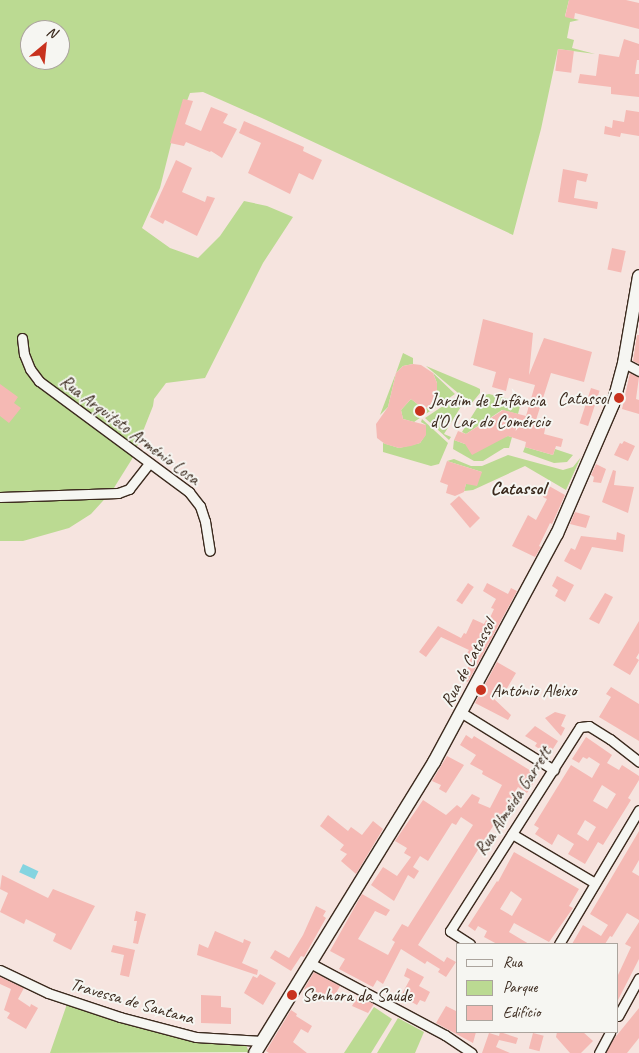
<!DOCTYPE html>
<html>
<head>
<meta charset="utf-8">
<style>
	body { margin:0 }
	#map { position:relative; width:639px; height:1053px; overflow:hidden; background:#f6e4df; font-family:Caveat,sans-serif }
	div>[style] { position:absolute }
	.green>* { inset:0; background:#bbda92 }
	.water>* { inset:0; background:#84d4e0; transform-origin:0 0 }
	.building>* { inset:0; background:#f5b9b4; transform-origin:0 0 }
	.roads { filter:drop-shadow(1px 0 #3b2a1e) drop-shadow(-1px 0 #3b2a1e) drop-shadow(0 1px #3b2a1e) drop-shadow(0 -1px #3b2a1e) }
	.street>* { height:9px; margin:-4.5px; padding:0 4.5px; transform-origin:4.5px; border-radius:4.5px; background:#f6f6f2 }
	.secondary>* { height:12px; margin:-6px; padding:0 6px; transform-origin:6px; border-radius:6px; background:#f6f6f2 }
	.dots>* { width:14px; height:14px; translate:-50% -50%; box-sizing:border-box; border:2px solid #f6f6f2; border-radius:50% }
	span { translate:-50% -50%; white-space:nowrap; text-align:center; line-height:1.15; -webkit-text-stroke:4px #f6f6f2; paint-order:stroke }
	.poi-label { font-size:18px; color:#3b2a1e }
	.right { translate:-100% -50%; text-align:right }
	.left { translate:0 -50%; text-align:left }
	.street-label { font-size:18px; color:#3b2a1e }
	.neighbourhood-label { font-size:19px; color:#3b2a1e; font-weight:700 }
	.legend { position:absolute; left:456px; top:943px; width:162px; height:90px; box-sizing:border-box; background:#f6f6f2; border:1px solid #aba49d; margin:0; padding:6px 9px; list-style:none; font-size:15px; color:#3b2a1e }
	.legend li { display:flex; align-items:center; gap:10px; height:25px }
	.legend b { width:25px; border:1px solid #aba49d }
	.north { position:absolute; left:20px; top:20px; width:50px; height:50px; box-sizing:border-box; background:#f6f6f2; border:1px solid #aba49d; border-radius:50%; rotate:28deg; font-size:14px; font-weight:700; line-height:20px; text-align:center; color:#3b2a1e }
	.north::after { content:''; display:block; margin:auto; width:18px; height:22px; background:#c8321e; clip-path:polygon(50% 0,100% 100%,50% 72%,0 100%) }
</style>
</head>
<body>
<div id="map">
	<div class="green">
		<i style="clip-path:polygon(evenodd,0 0,569px 0,565px 16px,579px 20px,570px 22px,567px 38px,574px 40px,572px 48px,595px 54px,558px 49px,541px 129px,513px 235px,264px 119px,203px 92px,190px 93px,172px 140px,160px 188px,142px 228px,170px 248px,198px 258px,220px 236px,244px 201px,267px 206px,293px 217px,263px 263px,205px 378px,166px 383px,154px 399px,153px 406px,132px 459px,112px 491px,91px 514px,69px 528px,23px 541px,0 541px,0 0,30px 30px,60px 30px,60px 60px,30px 60px,30px 30px)"></i>
		<i style="clip-path:polygon(403px 353px,413px 358px,413px 364px,403px 366px,396px 373px,388px 407px,380px 415px,396px 373px)"></i>
		<i style="clip-path:polygon(426px 366px,476px 387px,480px 389px,480px 393px,471px 404px)"></i>
		<i style="clip-path:polygon(433px 373px,455px 394px,414px 422px,403px 419px,401px 410px,411px 399px,420px 406px,427px 408px,432px 404px,437px 394px,437px 383px)"></i>
		<i style="clip-path:polygon(489px 394px,521px 402px,518px 414px,502px 410px,466px 434px,462px 432px,485px 395px)"></i>
		<i style="clip-path:polygon(458px 396px,470px 406px,462px 405px,444px 434px,451px 437px,449px 440px,425px 418px)"></i>
		<i style="clip-path:polygon(422px 419px,448px 443px,439px 464px,431px 466px,383px 452px,383px 443px,399px 448px,420px 443px,426px 434px,426px 425px,421px 422px)"></i>
		<i style="clip-path:polygon(508px 436px,512px 437px,509px 448px,504px 448px,483px 461px,474px 461px,453px 449px,454px 440px,465px 444px)"></i>
		<i style="clip-path:polygon(525px 447px,553px 455px,555px 449px,573px 455px,567px 462px,554px 463px,523px 452px)"></i>
		<i style="clip-path:polygon(508px 455px,563px 470px,573px 467px,581px 457px,566px 490px,525px 466px,473px 490px,464px 491px,466px 484px,482px 472px,447px 461px,454px 459px,471px 466px,482px 466px)"></i>
		<i style="clip-path:polygon(67px 1004px,133px 1025px,185px 1038px,245px 1043px,249px 1052px,50px 1053px)"></i>
		<i style="clip-path:polygon(374px 1007px,392px 1019px,371px 1053px,344px 1053px)"></i>
		<i style="clip-path:polygon(398px 1018px,424px 1032px,415px 1053px,377px 1053px)"></i>
	</div>
	<div class="water">
		<i style="left:23px;top:864px;width:17px;height:9px;rotate:25deg"></i>
	</div>
	<div class="building">
		<i style="clip-path:polygon(569px 0,626px 0,639px 3px,639px 29px,575px 13px,574px 19px,565px 17px)"></i>
		<i style="clip-path:polygon(624px 39px,639px 44px,639px 60px,637px 60px,635px 74px,639px 74px,639px 97px,611px 94px,611px 87px,578px 83px,580px 74px,596px 76px,599px 54px,619px 57px)"></i>
		<i style="left:558px;top:49px;width:16px;height:22px;rotate:7deg"></i>
		<i style="clip-path:polygon(183px 99px,193px 101px,185px 124px,201px 131px,211px 107px,228px 114px,223px 123px,237px 129px,222px 158px,211px 151px,210px 152px,186px 142px,184px 146px,170px 143px)"></i>
		<i style="clip-path:polygon(626px 110px,639px 112px,639px 136px,621px 133px,620px 137px,604px 134px,605px 126px,612px 128px,613px 120px,624px 122px)"></i>
		<i style="clip-path:polygon(244px 121px,304px 147px,303px 151px,322px 160px,313px 180px,299px 173px,290px 194px,248px 173px,261px 143px,239px 133px)"></i>
		<i style="clip-path:polygon(176px 160px,192px 168px,182px 192px,205px 202px,207px 196px,215px 198px,197px 236px,165px 220px,163px 224px,150px 217px)"></i>
		<i style="clip-path:polygon(563px 169px,588px 174px,586px 182px,577px 180px,574px 198px,598px 202px,597px 209px,558px 202px)"></i>
		<i style="left:612px;top:248px;width:14px;height:22px;rotate:12deg"></i>
		<i style="clip-path:polygon(483px 319px,533px 333px,529px 375px,544px 338px,592px 352px,584px 382px,551px 373px,536px 420px,546px 424px,544px 434px,563px 439px,561px 447px,556px 446px,553px 455px,525px 447px,526px 442px,508px 436px,472px 455px,465px 444px,454px 440px,458px 431px,466px 434px,503px 410px,526px 416px,535px 385px,509px 378px,506px 391px,492px 387px,496px 372px,473px 365px)"></i>
		<i style="clip-path:polygon(637px 335px,639px 335px,639px 364px,633px 361px)"></i>
		<i style="clip-path:polygon(413px 364px,421px 365px,433px 373px,437px 383px,437px 394px,428px 408px,420px 406px,411px 399px,401px 410px,403px 419px,426px 425px,426px 435px,420px 443px,411px 446px,399px 448px,385px 444px,377px 438px,376px 424px,388px 407px,396px 373px,403px 366px)"></i>
		<i style="clip-path:polygon(630px 373px,639px 377px,636px 399px,639px 400px,639px 414px,622px 409px)"></i>
		<i style="clip-path:polygon(0 384px,18px 397px,14px 403px,21px 408px,9px 423px,0 416px)"></i>
		<i style="left:591px;top:388px;width:9px;height:37px;rotate:18deg"></i>
		<i style="clip-path:polygon(624px 441px,635px 446px,628px 461px,614px 455px,620px 443px,622px 444px)"></i>
		<i style="clip-path:polygon(447px 461px,482px 472px,477px 486px,466px 484px,464px 492px,455px 496px,446px 493px,448px 485px,440px 482px)"></i>
		<i style="clip-path:polygon(596px 464px,606px 469px,601px 483px,593px 482px,594px 477px,591px 475px)"></i>
		<i style="clip-path:polygon(613px 470px,616px 471px,614px 485px,634px 487px,628px 513px,602px 502px)"></i>
		<i style="clip-path:polygon(549px 486px,565px 495px,552px 524px,550px 523px,539px 546px,541px 547px,535px 557px,512px 546px,528px 515px,536px 520px,547px 499px,543px 497px)"></i>
		<i style="clip-path:polygon(459px 496px,480px 518px,470px 528px,450px 504px)"></i>
		<i style="clip-path:polygon(575px 512px,590px 516px,586px 528px,570px 524px)"></i>
		<i style="clip-path:polygon(617px 532px,625px 535px,623px 552px,592px 547px,581px 570px,564px 561px,571px 548px,575px 550px,581px 536px,616px 540px)"></i>
		<i style="clip-path:polygon(557px 576px,574px 585px,565px 602px,555px 596px,558px 590px,552px 586px)"></i>
		<i style="left:468px;top:583px;width:7px;height:21px;rotate:34deg"></i>
		<i style="clip-path:polygon(487px 583px,508px 594px,511px 588px,517px 591px,468px 682px,462px 679px,471px 662px,464px 659px,469px 650px,441px 637px,426px 657px,419px 652px,438px 626px,461px 638px,464px 633px,466px 634px,473px 619px,484px 624px,486px 620px,488px 622px,494px 609px,491px 608px,496px 599px,483px 591px)"></i>
		<i style="clip-path:polygon(605px 593px,613px 597px,599px 624px,589px 619px)"></i>
		<i style="clip-path:polygon(639px 621px,639px 653px,636px 658px,639px 660px,630px 675px,613px 665px)"></i>
		<i style="clip-path:polygon(497px 662px,516px 673px,506px 690px,498px 686px,492px 697px,511px 715px,508px 720px,475px 703px)"></i>
		<i style="clip-path:polygon(611px 687px,639px 704px,639px 741px,599px 717px,611px 697px,606px 694px)"></i>
		<i style="clip-path:polygon(555px 712px,566px 715px,561px 726px,565px 728px,561px 736px,545px 718px)"></i>
		<i style="clip-path:polygon(535px 726px,558px 741px,551px 752px,546px 749px,544px 752px,535px 746px,537px 743px,525px 736px)"></i>
		<i style="clip-path:polygon(466px 735px,472px 739px,474px 736px,536px 774px,534px 778px,536px 779px,527px 793px,518px 787px,511px 799px,518px 803px,513px 812px,502px 828px,495px 823px,418px 945px,444px 962px,447px 957px,456px 962px,446px 977px,438px 972px,440px 969px,427px 961px,425px 964px,401px 949px,383px 984px,377px 980px,373px 987px,339px 969px,345px 959px,330px 951px,362px 894px,390px 910px,386px 916px,375px 911px,358px 939px,388px 955px,395px 942px,392px 940px,402px 924px,408px 927px,473px 825px,461px 817px,456px 825px,452px 823px,428px 861px,420px 856px,413px 867px,419px 871px,414px 879px,408px 875px,394px 901px,371px 885px,383px 867px,397px 876px,411px 857px,404px 853px,407px 848px,395px 841px,423px 800px,446px 815px,457px 805px,461px 808px,472px 794px,480px 798px,478px 803px,490px 808px,502px 785px,482px 774px,483px 771px,470px 764px,476px 755px,460px 745px)"></i>
		<i style="clip-path:polygon(evenodd,586px 737px,612px 755px,607px 763px,619px 770px,622px 765px,639px 776px,639px 780px,628px 798px,631px 800px,603px 845px,598px 842px,585px 864px,568px 854px,574px 844px,558px 834px,552px 845px,535px 834px,539px 828px,534px 825px,571px 765px,592px 778px,600px 764px,589px 757px,587px 759px,583px 757px,579px 763px,572px 759px,586px 737px,602px 785px,616px 794px,607px 809px,593px 801px,602px 785px,586px 737px,585px 820px,596px 827px,588px 841px,577px 834px,585px 820px)"></i>
		<i style="clip-path:polygon(447px 756px,464px 765px,446px 793px,439px 789px,441px 785px,432px 781px)"></i>
		<i style="clip-path:polygon(328px 815px,348px 831px,351px 827px,362px 835px,373px 821px,383px 829px,356px 874px,341px 861px,347px 854px,340px 850px,344px 845px,320px 826px)"></i>
		<i style="clip-path:polygon(639px 831px,639px 860px,632px 872px,639px 876px,639px 920px,627px 913px,612px 937px,610px 936px,605px 944px,572px 944px,583px 925px,601px 936px,608px 925px,590px 914px)"></i>
		<i style="clip-path:polygon(evenodd,514px 852px,579px 889px,569px 906px,573px 908px,549px 942px,514px 923px,509px 932px,529px 944px,497px 944px,484px 937px,487px 931px,478px 926px,475px 931px,468px 926px,497px 881px,498px 882px,514px 852px,511px 891px,522px 899px,512px 916px,500px 909px,511px 891px)"></i>
		<i style="clip-path:polygon(2px 875px,48px 898px,53px 889px,95px 906px,71px 950px,53px 941px,56px 934px,26px 919px,24px 924px,0 912px,8px 893px,0 889px)"></i>
		<i style="clip-path:polygon(316px 906px,326px 911px,323px 916px,326px 918px,304px 957px,301px 956px,291px 971px,270px 958px,275px 950px,289px 958px,303px 935px)"></i>
		<i style="clip-path:polygon(136px 911px,146px 914px,138px 944px,133px 943px,137px 921px,134px 921px)"></i>
		<i style="clip-path:polygon(639px 922px,639px 959px,618px 1000px,618px 975px,631px 947px,625px 944px)"></i>
		<i style="clip-path:polygon(215px 931px,243px 943px,244px 939px,251px 942px,242px 963px,258px 970px,257px 975px,197px 955px,199px 944px,208px 948px)"></i>
		<i style="clip-path:polygon(113px 945px,135px 950px,129px 977px,120px 975px,124px 955px,111px 952px)"></i>
		<i style="clip-path:polygon(407px 968px,424px 977px,419px 986px,430px 992px,425px 1002px,420px 1000px,417px 1005px,401px 996px,410px 979px,404px 976px)"></i>
		<i style="clip-path:polygon(314px 972px,340px 986px,332px 1000px,320px 993px,316px 1001px,310px 997px,312px 995px,304px 989px)"></i>
		<i style="clip-path:polygon(260px 974px,276px 983px,263px 1005px,244px 993px,253px 976px,257px 978px)"></i>
		<i style="clip-path:polygon(0 977px,24px 988px,18px 999px,30px 1007px,31px 1004px,38px 1008px,26px 1029px,7px 1018px,10px 1013px,4px 1010px,11px 989px,0 984px)"></i>
		<i style="clip-path:polygon(201px 995px,221px 996px,221px 1007px,231px 1008px,231px 1024px,201px 1023px)"></i>
		<i style="clip-path:polygon(358px 996px,374px 1004px,368px 1013px,352px 1006px)"></i>
		<i style="clip-path:polygon(446px 1006px,458px 1012px,458px 1032px,476px 1032px,473px 1043px,436px 1023px)"></i>
		<i style="clip-path:polygon(639px 1008px,639px 1038px,627px 1053px,606px 1053px,613px 1040px)"></i>
		<i style="clip-path:polygon(291px 1010px,297px 1014px,296px 1016px,312px 1026px,308px 1033px,301px 1029px,293px 1042px,307px 1053px,269px 1053px,266px 1051px)"></i>
		<i style="clip-path:polygon(500px 1032px,518px 1038px,516px 1044px,499px 1040px,496px 1047px,510px 1053px,482px 1053px,489px 1033px,499px 1036px)"></i>
		<i style="clip-path:polygon(557px 1032px,583px 1032px,593px 1041px,581px 1053px,570px 1053px,556px 1037px)"></i>
		<i style="left:533px;top:1033px;width:11px;height:16px;rotate:15deg"></i>
	</div>
	<div class="roads">
		<div class="street">
			<i style="left:22px;top:338px;width:16px;rotate:83deg"></i>
			<i style="left:24px;top:354px;width:16px;rotate:68deg"></i>
			<i style="left:30px;top:369px;width:15px;rotate:53deg"></i>
			<i style="left:39px;top:381px;width:187px;rotate:36.5deg"></i>
			<i style="left:189px;top:492px;width:18px;rotate:52deg"></i>
			<i style="left:200px;top:506px;width:16px;rotate:72deg"></i>
			<i style="left:205px;top:521px;width:30px;rotate:81deg"></i>
			<i style="left:624px;top:363px;width:17px;rotate:28deg"></i>
			<i style="left:0;top:497px;width:118px;rotate:-1.9deg"></i>
			<i style="left:118px;top:493px;width:12px;rotate:-20deg"></i>
			<i style="left:129px;top:489px;width:33px;rotate:-52deg"></i>
			<i style="left:462px;top:713px;width:108px;rotate:31.8deg"></i>
			<i style="left:512px;top:834px;width:96px;rotate:30.6deg"></i>
			<i style="left:470px;top:944px;width:24px;rotate:-147deg"></i>
			<i style="left:450px;top:931px;width:242px;rotate:-57.5deg"></i>
			<i style="left:580px;top:727px;width:9px;rotate:-6deg"></i>
			<i style="left:589px;top:726px;width:25px;rotate:32deg"></i>
			<i style="left:610px;top:739px;width:37px;rotate:38deg"></i>
			<i style="left:559px;top:944px;width:156px;rotate:-59.2deg"></i>
			<i style="left:310px;top:963px;width:153px;rotate:28.1deg"></i>
			<i style="left:445px;top:1035px;width:32px;rotate:34deg"></i>
			<i style="left:0;top:970px;width:53px;rotate:25.6deg"></i>
			<i style="left:48px;top:993px;width:76px;rotate:18.4deg"></i>
			<i style="left:120px;top:1017px;width:79px;rotate:14.7deg"></i>
			<i style="left:196px;top:1037px;width:66px;rotate:3.5deg"></i>
			<i style="left:618px;top:1016px;width:43px;rotate:-61.1deg"></i>
			<i style="left:599px;top:1053px;width:24px;rotate:-62deg"></i>
		</div>
		<div class="secondary">
			<i style="left:255px;top:1053px;width:342px;rotate:-58.4deg"></i>
			<i style="left:434px;top:762px;width:259px;rotate:-61.7deg"></i>
			<i style="left:557px;top:534px;width:142px;rotate:-66.7deg"></i>
			<i style="left:613px;top:404px;width:42px;rotate:-75deg"></i>
			<i style="left:624px;top:363px;width:88px;rotate:-80.2deg"></i>
		</div>
	</div>
	<div class="dots">
		<i style="left:619px;top:398px;background:#c8321e"></i>
		<i style="left:420px;top:411px;background:#c8321e"></i>
		<i style="left:481px;top:690px;background:#c8321e"></i>
		<i style="left:292px;top:995px;background:#c8321e"></i>
	</div>
	<div class="poi-label">
		<span class="right" style="left:609px;top:398px">Catassol</span>
		<span class="left" style="left:430px;top:411px">Jardim de Infância<br>d'O Lar do Comércio</span>
		<span class="left" style="left:491px;top:690px">António Aleixo</span>
		<span class="left" style="left:302px;top:995px">Senhora da Saúde</span>
	</div>
	<div class="street-label">
		<span style="left:130px;top:430px;rotate:37deg">Rua Arquiteto Arménio Losa</span>
		<span style="left:468px;top:663px;rotate:-62deg">Rua de Catassol</span>
		<span style="left:513px;top:801px;rotate:-57deg">Rua Almeida Garrett</span>
		<span style="left:132px;top:1001px;rotate:16deg">Travessa de Santana</span>
	</div>
	<div class="neighbourhood-label">
		<span style="left:518px;top:489px">Catassol</span>
	</div>
	<ul class="legend">
	<li><b style="height:6px;background:#f6f6f2"></b>Rua</li>
	<li><b style="height:14px;background:#bbda92"></b>Parque</li>
	<li><b style="height:14px;background:#f5b9b4"></b>Edifício</li>
	</ul>
	<div class="north">N</div>
</div>
</body>
</html>
